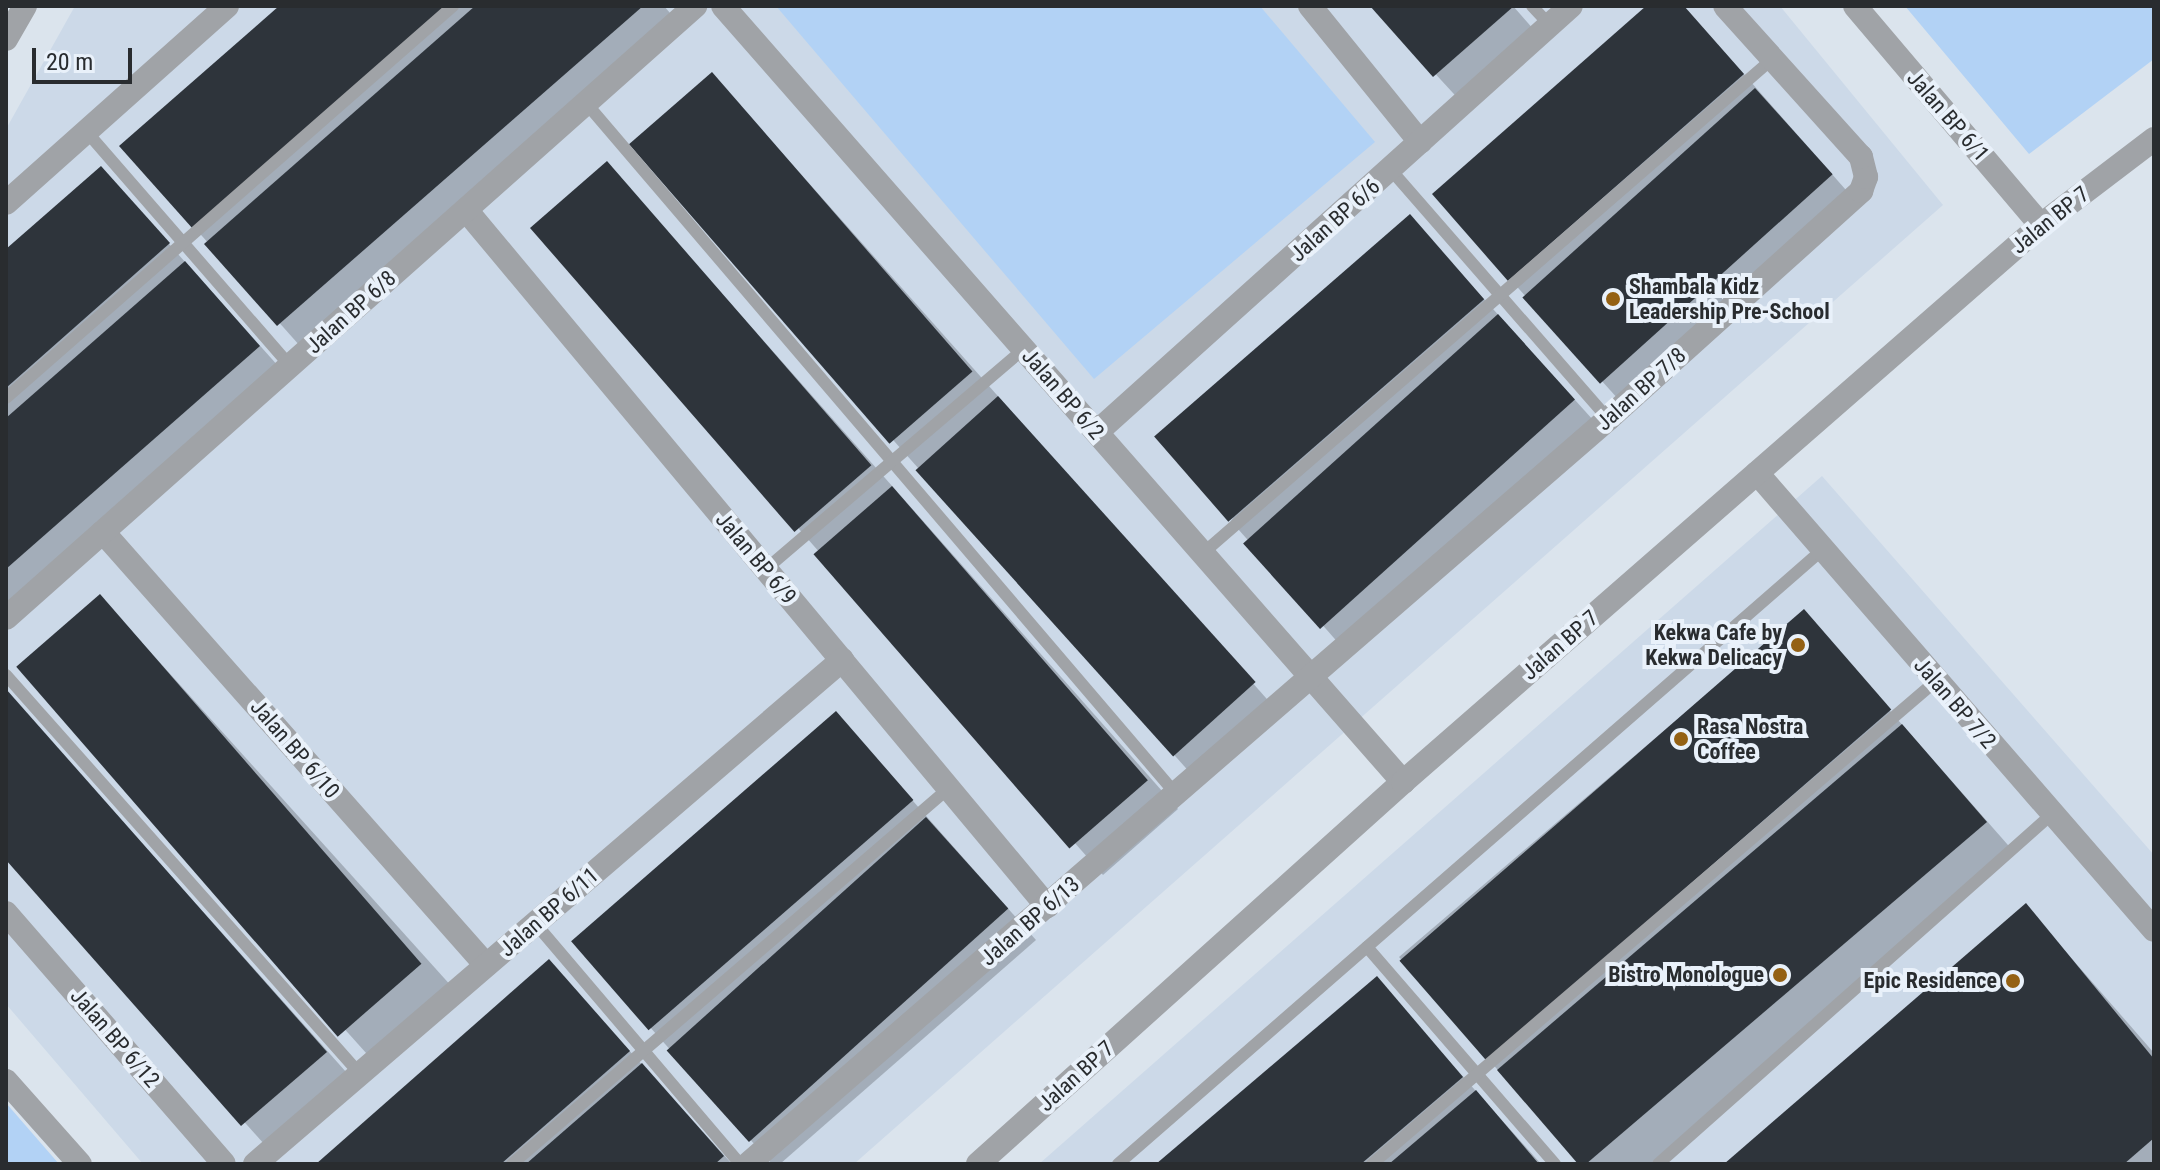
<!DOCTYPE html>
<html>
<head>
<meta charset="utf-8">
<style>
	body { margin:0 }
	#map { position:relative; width:2160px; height:1170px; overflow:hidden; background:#dbe4ed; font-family:"Roboto Condensed",sans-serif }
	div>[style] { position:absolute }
	.built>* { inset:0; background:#ccd9e8 }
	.green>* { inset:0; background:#b2d2f5 }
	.shadow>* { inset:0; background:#0003; transform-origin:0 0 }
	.building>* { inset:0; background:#2e343b; transform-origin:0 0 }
	.lane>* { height:12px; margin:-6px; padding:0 6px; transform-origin:6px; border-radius:6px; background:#a0a3a7 }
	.street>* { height:24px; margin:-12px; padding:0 12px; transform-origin:12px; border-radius:12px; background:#a0a3a7 }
	.dots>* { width:22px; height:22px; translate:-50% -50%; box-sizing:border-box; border:4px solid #e9f1fa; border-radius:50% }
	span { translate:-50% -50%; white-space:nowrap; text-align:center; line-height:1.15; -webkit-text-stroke:8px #e9f1fa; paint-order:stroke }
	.street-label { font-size:22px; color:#292c2f }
	.poi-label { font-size:22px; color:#292c2f; font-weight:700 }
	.left { translate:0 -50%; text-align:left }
	.right { translate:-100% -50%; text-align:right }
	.frame { position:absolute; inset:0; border:8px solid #292c2f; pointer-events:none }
	.scale { position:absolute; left:32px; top:48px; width:100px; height:36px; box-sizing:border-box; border:4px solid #292c2f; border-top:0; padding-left:10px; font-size:24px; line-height:28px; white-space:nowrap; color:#292c2f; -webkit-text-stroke:6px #e9f1fa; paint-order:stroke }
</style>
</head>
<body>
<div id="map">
	<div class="built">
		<i style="clip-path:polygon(75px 6px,1780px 6px,1943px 205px,854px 1164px,143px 1164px,6px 1004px,6px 129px)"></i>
		<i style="clip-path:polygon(1822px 476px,2154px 855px,2154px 1164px,1039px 1164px)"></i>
	</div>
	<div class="green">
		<i style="clip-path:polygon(776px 6px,1260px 6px,1375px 142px,1094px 379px)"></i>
		<i style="clip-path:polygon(1905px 6px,2154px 6px,2154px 59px,2029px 154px)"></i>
		<i style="clip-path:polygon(6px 1103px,59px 1164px,6px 1164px)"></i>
	</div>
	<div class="shadow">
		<i style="clip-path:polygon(282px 6px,664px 6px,682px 27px,308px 355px,194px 227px)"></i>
		<i style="clip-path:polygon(1373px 6px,1513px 6px,1541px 38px,1464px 105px)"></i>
		<i style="clip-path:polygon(1649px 6px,1684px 6px,1860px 206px,1628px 410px,1510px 279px)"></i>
		<i style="clip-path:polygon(712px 74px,1281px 715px,1201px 785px,894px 441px)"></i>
		<i style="clip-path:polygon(607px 164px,1178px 809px,1103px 875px,799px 529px)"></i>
		<i style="clip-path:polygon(101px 168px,288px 377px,6px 624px,6px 252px)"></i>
		<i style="clip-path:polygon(1410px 217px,1603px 431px,1348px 654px,1231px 521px)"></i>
		<i style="left:100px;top:596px;width:530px;height:108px;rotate:48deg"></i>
		<i style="clip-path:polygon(1803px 612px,2015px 853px,1650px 1164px,1580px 1164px,1399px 957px)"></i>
		<i style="clip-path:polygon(6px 691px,355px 1082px,273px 1154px,6px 857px)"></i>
		<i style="clip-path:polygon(836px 714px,1036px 940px,780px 1164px,772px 1164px,575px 943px)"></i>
		<i style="clip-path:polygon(2026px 906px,2154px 1053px,2154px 1164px,1727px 1164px)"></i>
		<i style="clip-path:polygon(549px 962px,732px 1164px,319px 1164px)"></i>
		<i style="clip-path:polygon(1376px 979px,1541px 1164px,1159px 1164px)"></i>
	</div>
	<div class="building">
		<i style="clip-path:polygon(279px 6px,446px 6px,193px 229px,119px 146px)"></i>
		<i style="clip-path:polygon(475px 6px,643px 6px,277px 326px,204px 244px)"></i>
		<i style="clip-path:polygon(1370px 6px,1514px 6px,1433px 77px)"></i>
		<i style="clip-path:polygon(1646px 6px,1684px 6px,1744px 74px,1508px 281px,1432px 194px)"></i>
		<i style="left:712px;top:72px;width:397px;height:110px;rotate:49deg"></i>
		<i style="left:1755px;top:88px;width:116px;height:313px;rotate:48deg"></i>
		<i style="left:607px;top:161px;width:403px;height:102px;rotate:49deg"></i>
		<i style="clip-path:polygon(101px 166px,170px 243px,6px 388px,6px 249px)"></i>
		<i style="left:1410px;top:214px;width:113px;height:339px;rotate:49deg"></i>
		<i style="clip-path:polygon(185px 261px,260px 346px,6px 569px,6px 418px)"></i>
		<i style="left:1498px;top:314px;width:115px;height:343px;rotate:48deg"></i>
		<i style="left:998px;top:396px;width:385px;height:111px;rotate:48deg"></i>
		<i style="left:892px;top:486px;width:390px;height:104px;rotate:49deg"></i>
		<i style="left:100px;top:594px;width:490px;height:111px;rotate:49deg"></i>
		<i style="left:1804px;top:609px;width:133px;height:536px;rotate:49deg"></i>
		<i style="clip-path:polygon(6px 689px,327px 1052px,241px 1126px,6px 860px)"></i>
		<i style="left:836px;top:711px;width:118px;height:351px;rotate:49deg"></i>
		<i style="clip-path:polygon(1902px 724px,1987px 822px,1586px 1164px,1578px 1164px,1497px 1070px)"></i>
		<i style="left:926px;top:817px;width:123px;height:349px;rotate:48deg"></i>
		<i style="clip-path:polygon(2026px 903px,2154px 1059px,2154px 1138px,2124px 1164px,1724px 1164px)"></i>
		<i style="clip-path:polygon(549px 959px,630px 1051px,501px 1164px,316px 1164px)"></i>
		<i style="clip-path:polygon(1377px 976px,1463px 1077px,1361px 1164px,1156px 1164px)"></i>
		<i style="clip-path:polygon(642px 1063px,724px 1156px,715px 1164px,526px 1164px)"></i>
		<i style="clip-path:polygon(1476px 1090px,1539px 1164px,1389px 1164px)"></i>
	</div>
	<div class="lane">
		<i style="left:1532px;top:6px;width:26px;rotate:47deg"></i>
		<i style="left:586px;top:103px;width:909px;rotate:49.51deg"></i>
		<i style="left:86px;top:131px;width:311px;rotate:49deg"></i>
		<i style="left:1391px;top:170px;width:330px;rotate:48.9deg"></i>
		<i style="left:6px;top:398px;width:595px;rotate:-41.25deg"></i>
		<i style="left:1202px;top:554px;width:754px;rotate:-40.96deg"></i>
		<i style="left:766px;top:569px;width:339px;rotate:-40.5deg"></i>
		<i style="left:6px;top:675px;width:533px;rotate:48.42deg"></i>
		<i style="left:535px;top:923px;width:316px;rotate:49.6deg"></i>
		<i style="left:1367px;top:947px;width:287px;rotate:49.1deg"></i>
		<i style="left:512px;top:1164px;width:576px;rotate:-40.71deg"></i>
		<i style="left:1118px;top:1164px;width:934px;rotate:-41.09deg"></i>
		<i style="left:1372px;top:1164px;width:743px;rotate:-40.58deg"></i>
		<i style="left:1658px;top:1164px;width:527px;rotate:-41.62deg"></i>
	</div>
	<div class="street">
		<i style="left:723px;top:6px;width:1032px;rotate:48.77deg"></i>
		<i style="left:1310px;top:6px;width:175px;rotate:51deg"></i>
		<i style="left:1855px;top:6px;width:287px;rotate:49.7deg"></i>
		<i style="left:6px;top:39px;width:38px;rotate:-60deg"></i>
		<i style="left:6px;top:203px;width:296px;rotate:-41.7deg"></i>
		<i style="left:466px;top:210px;width:907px;rotate:50.15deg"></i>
		<i style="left:1097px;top:432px;width:637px;rotate:-41.95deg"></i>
		<i style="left:1757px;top:473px;width:605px;rotate:49.02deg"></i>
		<i style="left:103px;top:532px;width:578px;rotate:48.51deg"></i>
		<i style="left:6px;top:618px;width:922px;rotate:-41.61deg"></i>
		<i style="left:6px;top:913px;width:332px;rotate:49deg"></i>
		<i style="left:6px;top:1081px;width:111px;rotate:48.3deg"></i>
		<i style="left:255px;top:1164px;width:774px;rotate:-40.65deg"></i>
		<i style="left:748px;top:1164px;width:1138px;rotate:-40.9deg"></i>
		<i style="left:1608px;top:419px;width:341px;rotate:-42deg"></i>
		<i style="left:1861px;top:191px;width:15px;rotate:-70deg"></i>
		<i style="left:1866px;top:177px;width:21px;rotate:-104deg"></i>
		<i style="left:1861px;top:157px;width:203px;rotate:-132deg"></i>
		<i style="left:978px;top:1164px;width:571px;rotate:-41.95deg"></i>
		<i style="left:1403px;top:782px;width:847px;rotate:-41.12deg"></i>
		<i style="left:2041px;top:225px;width:142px;rotate:-37.3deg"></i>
	</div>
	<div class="dots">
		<i style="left:1613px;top:299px;background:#946114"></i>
		<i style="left:1798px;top:645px;background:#946114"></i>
		<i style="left:1681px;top:739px;background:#946114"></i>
		<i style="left:1780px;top:975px;background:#946114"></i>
		<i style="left:2013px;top:981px;background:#946114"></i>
	</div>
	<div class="street-label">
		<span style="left:1948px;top:116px;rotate:49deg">Jalan BP 6/1</span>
		<span style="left:1335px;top:220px;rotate:-42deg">Jalan BP 6/6</span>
		<span style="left:2050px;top:220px;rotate:-39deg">Jalan BP 7</span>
		<span style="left:351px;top:312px;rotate:-42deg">Jalan BP 6/8</span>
		<span style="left:1641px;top:389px;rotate:-42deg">Jalan BP 7/8</span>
		<span style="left:1063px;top:394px;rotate:49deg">Jalan BP 6/2</span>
		<span style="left:756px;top:558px;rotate:50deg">Jalan BP 6/9</span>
		<span style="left:1560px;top:645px;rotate:-41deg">Jalan BP 7</span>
		<span style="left:1955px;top:703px;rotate:49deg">Jalan BP 7/2</span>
		<span style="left:295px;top:749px;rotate:49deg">Jalan BP 6/10</span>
		<span style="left:549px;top:912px;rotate:-41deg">Jalan BP 6/11</span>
		<span style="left:1030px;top:921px;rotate:-41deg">Jalan BP 6/13</span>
		<span style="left:115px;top:1038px;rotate:49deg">Jalan BP 6/12</span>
		<span style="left:1076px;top:1076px;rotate:-42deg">Jalan BP 7</span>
	</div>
	<div class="poi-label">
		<span class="left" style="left:1629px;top:299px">Shambala Kidz<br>Leadership Pre-School</span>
		<span class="right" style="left:1782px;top:645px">Kekwa Cafe by<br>Kekwa Delicacy</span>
		<span class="left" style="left:1697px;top:739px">Rasa Nostra<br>Coffee</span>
		<span class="right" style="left:1764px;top:975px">Bistro Monologue</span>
		<span class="right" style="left:1997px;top:981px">Epic Residence</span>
	</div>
	<div class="frame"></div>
	<div class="scale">20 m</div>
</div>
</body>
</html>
